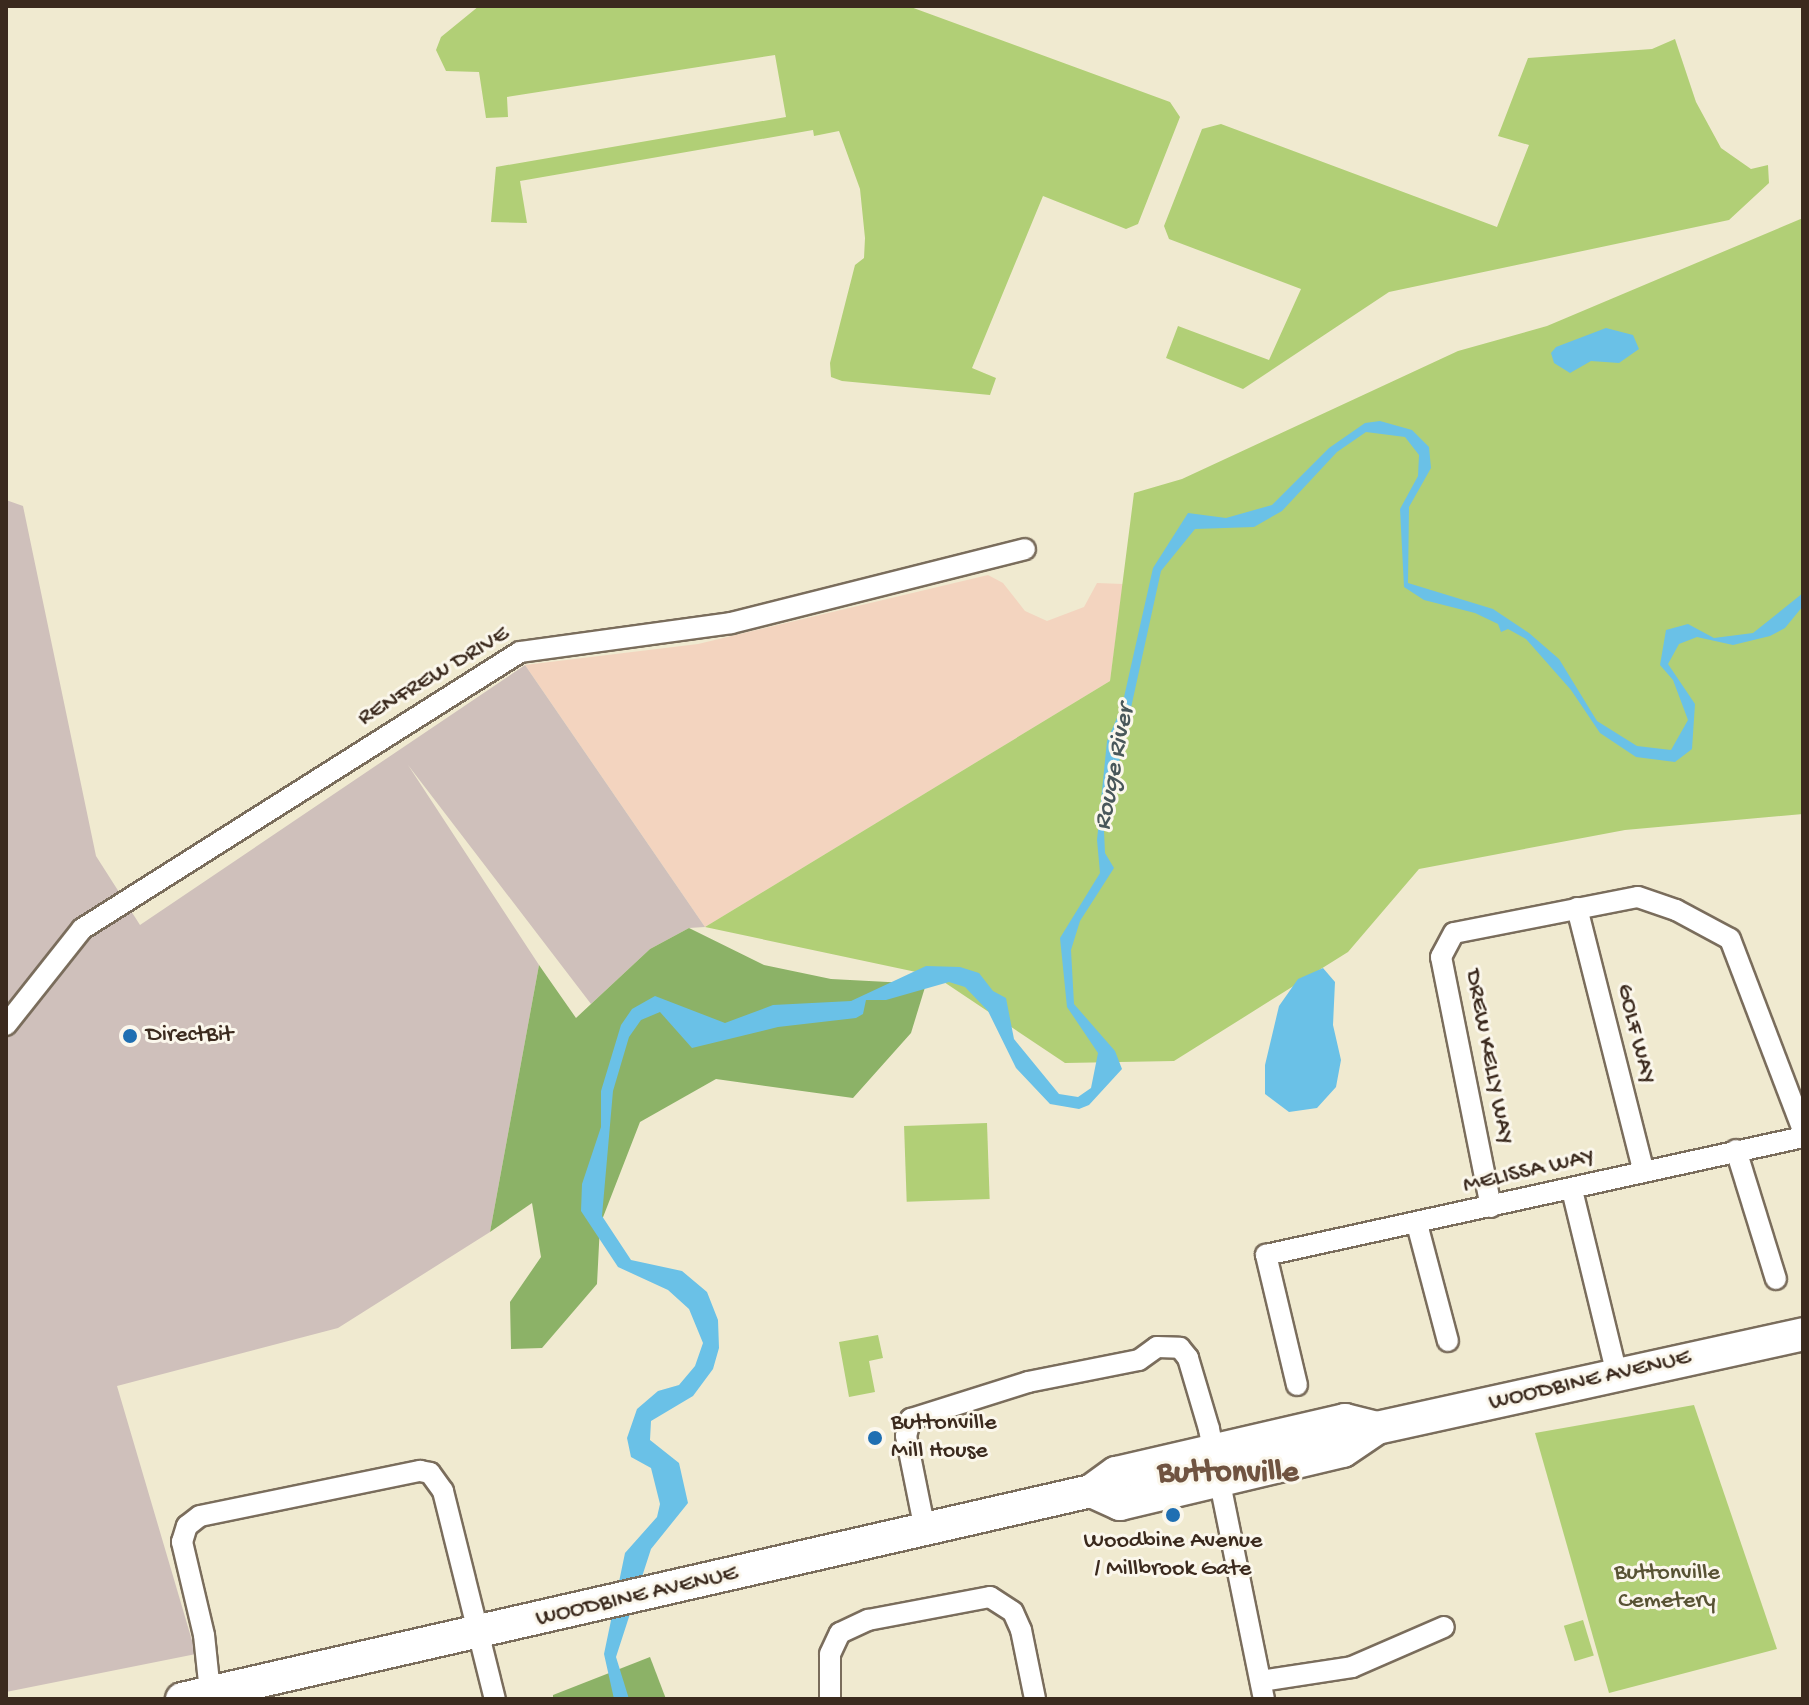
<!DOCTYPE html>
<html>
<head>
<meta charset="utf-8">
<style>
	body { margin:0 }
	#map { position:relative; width:1809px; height:1705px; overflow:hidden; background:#f0ead0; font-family:"Gochi Hand",sans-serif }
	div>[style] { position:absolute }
	.built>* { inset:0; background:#f3d4bf }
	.industrial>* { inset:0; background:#cfc0bb }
	.green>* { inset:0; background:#b1cf76; transform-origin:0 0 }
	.forest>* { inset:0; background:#8cb267 }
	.water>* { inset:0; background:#6ac1e7 }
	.roads { filter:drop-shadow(2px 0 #7a6d5c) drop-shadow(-2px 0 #7a6d5c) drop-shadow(0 2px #7a6d5c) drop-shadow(0 -2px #7a6d5c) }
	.street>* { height:20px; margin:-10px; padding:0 10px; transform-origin:10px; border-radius:10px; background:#fff }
	.primary>* { height:32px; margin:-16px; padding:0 16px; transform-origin:16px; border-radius:16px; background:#fff }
	.dots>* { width:22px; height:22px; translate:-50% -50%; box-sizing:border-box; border:4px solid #fbf7ec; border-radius:50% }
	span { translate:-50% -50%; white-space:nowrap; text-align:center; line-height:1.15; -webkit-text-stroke:6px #fbf7ec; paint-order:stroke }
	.street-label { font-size:24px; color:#3b2a1e }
	.poi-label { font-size:24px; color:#3b2a1e }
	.left { translate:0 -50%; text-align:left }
	.park-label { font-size:24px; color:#585334 }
	.water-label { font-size:26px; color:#49575a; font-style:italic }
	.district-label { font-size:32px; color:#705441; font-weight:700 }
	.frame { position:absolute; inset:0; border:8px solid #3b2a1e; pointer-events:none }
</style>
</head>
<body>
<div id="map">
	<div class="built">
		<i style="clip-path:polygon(988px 575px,1003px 583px,1025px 611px,1047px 621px,1084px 607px,1097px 583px,1123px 584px,1110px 681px,705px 927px,525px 665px,698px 644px)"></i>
	</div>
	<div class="industrial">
		<i style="clip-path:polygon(6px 500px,23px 506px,96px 856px,140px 925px,525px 665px,705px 927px,689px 928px,650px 949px,591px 1004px,408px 765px,539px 965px,490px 1232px,338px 1328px,117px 1386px,196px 1654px,6px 1692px)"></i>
	</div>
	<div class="green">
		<i style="clip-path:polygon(479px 6px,908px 6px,1170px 102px,1180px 117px,1138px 224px,1126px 229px,1043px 196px,972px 368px,996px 378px,990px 395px,842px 381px,831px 377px,830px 363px,855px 265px,864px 258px,865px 238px,860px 189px,839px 131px,814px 136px,813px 130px,520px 181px,527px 223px,491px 222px,496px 167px,786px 117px,775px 55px,507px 97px,508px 117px,486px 118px,479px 72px,446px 71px,436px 50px,441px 37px)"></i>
		<i style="clip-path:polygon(1675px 39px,1696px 102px,1721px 148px,1751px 169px,1768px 165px,1769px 183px,1729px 220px,1389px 292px,1243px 389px,1166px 358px,1178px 326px,1269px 360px,1301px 289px,1169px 239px,1164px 226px,1202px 129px,1221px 124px,1497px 227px,1529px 145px,1498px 136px,1528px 58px,1652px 49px)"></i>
		<i style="clip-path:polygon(1803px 218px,1803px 814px,1625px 830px,1419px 869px,1348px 952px,1174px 1061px,1065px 1063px,935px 976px,705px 927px,1110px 681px,1134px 493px,1182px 479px,1458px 351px,1547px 326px)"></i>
		<i style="left:987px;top:1123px;width:76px;height:83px;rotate:88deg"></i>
		<i style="clip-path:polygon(878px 1335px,883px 1358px,869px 1361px,875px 1392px,849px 1397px,839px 1342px)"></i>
		<i style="clip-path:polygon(1694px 1405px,1777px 1649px,1609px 1693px,1535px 1433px)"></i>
		<i style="left:1583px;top:1620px;width:37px;height:20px;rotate:73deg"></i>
	</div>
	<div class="forest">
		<i style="clip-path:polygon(689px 928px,764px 965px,831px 979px,926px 984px,911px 1033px,853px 1098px,716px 1079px,640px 1122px,600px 1225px,597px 1284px,542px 1348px,511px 1349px,510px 1302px,541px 1257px,532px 1203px,490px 1232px,539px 965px,576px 1018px,650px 949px)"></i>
		<i style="clip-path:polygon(650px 1657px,666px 1699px,553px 1699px,553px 1695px)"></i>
	</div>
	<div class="water">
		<i style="clip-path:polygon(1606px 328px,1633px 335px,1639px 349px,1619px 363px,1591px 361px,1570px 373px,1554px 363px,1551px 353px,1556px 347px)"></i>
		<i style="clip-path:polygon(1380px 421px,1412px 430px,1429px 447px,1431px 468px,1409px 507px,1408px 583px,1493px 609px,1529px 633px,1559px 659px,1597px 721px,1637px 746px,1671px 750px,1688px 720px,1673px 680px,1660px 665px,1666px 630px,1688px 624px,1714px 638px,1753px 633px,1803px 593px,1803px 606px,1785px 628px,1770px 636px,1733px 645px,1697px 637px,1679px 644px,1668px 664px,1695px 704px,1692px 749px,1675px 762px,1636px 757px,1600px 733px,1571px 690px,1526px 639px,1508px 629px,1501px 632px,1498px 624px,1475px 613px,1424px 600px,1404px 587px,1400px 509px,1418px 476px,1419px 455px,1405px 437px,1366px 432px,1337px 452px,1282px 511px,1254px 527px,1195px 529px,1161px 571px,1104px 831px,1105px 853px,1114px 868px,1080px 921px,1071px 950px,1074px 1004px,1115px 1051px,1122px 1069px,1089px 1105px,1079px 1109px,1050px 1104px,1016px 1068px,988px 1011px,965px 987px,949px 982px,886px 1000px,866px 1000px,863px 1014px,856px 1018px,778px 1027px,692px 1048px,660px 1012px,641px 1020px,629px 1037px,613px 1091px,602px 1216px,631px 1260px,682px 1271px,707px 1292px,718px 1320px,719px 1348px,713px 1369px,693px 1396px,651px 1421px,650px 1440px,679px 1463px,688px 1503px,651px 1549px,616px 1657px,629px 1699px,614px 1699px,604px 1654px,625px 1553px,657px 1517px,660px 1504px,651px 1468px,631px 1457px,627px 1438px,637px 1409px,658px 1391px,679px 1385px,695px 1366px,703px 1343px,689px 1309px,668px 1290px,618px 1267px,581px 1211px,582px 1184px,601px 1127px,601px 1091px,621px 1025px,632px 1009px,655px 996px,725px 1023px,773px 1005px,851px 1001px,926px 966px,960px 967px,979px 973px,993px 991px,1006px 998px,1014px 1039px,1059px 1094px,1078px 1097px,1091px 1088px,1098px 1053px,1067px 1007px,1060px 938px,1100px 873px,1097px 840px,1107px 741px,1122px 706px,1153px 568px,1188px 513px,1226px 518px,1272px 505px,1329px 448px,1365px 423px)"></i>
		<i style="clip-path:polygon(1323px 968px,1335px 982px,1333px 1025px,1341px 1060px,1336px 1087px,1317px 1108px,1289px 1112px,1265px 1094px,1265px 1065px,1279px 1006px,1298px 979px)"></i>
	</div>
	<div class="roads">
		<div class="street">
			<i style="left:1577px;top:908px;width:272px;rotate:75.8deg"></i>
			<i style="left:6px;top:1025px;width:122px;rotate:-51.6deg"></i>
			<i style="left:82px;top:929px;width:518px;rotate:-32.31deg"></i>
			<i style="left:520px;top:652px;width:213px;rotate:-7.8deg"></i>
			<i style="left:731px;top:623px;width:303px;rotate:-14.1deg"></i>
			<i style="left:1736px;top:1150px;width:135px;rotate:72.8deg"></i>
			<i style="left:1572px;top:1190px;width:190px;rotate:76.3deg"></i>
			<i style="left:1491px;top:1207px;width:255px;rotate:-101.3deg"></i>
			<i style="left:1441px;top:957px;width:27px;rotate:-62deg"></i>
			<i style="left:1454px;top:933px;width:187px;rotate:-11.1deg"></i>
			<i style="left:1638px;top:897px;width:40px;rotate:18.9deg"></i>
			<i style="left:1676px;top:910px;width:61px;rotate:28.2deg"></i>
			<i style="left:1730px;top:939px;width:204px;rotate:69.1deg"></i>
			<i style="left:1417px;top:1224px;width:121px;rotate:75.2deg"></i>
			<i style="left:1297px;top:1385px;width:134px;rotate:-103.4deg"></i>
			<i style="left:1266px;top:1255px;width:550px;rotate:-12.39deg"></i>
			<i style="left:925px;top:1530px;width:96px;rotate:-101.4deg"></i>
			<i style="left:906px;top:1436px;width:18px;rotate:-74deg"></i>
			<i style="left:911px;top:1419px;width:123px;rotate:-17.5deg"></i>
			<i style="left:1028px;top:1382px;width:113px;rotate:-11.2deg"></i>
			<i style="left:1139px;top:1360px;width:22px;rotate:-36deg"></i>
			<i style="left:1157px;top:1347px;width:23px;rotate:2deg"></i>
			<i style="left:1180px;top:1348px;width:13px;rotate:51deg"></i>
			<i style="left:1188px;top:1358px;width:74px;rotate:73.5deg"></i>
			<i style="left:1209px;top:1429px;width:276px;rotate:78.5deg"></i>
			<i style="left:1261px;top:1681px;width:92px;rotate:-8.7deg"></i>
			<i style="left:1352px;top:1667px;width:100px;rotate:-23.5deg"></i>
			<i style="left:210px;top:1692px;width:57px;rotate:-96deg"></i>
			<i style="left:204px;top:1635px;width:96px;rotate:-103.3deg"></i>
			<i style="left:182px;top:1542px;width:17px;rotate:-73deg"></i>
			<i style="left:187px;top:1526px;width:16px;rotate:-38deg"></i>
			<i style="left:200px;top:1516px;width:225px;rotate:-11.6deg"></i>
			<i style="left:420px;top:1471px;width:10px;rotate:11deg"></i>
			<i style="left:430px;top:1473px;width:22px;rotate:54deg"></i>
			<i style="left:443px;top:1491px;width:214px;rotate:76deg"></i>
			<i style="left:830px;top:1699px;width:45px;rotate:-90deg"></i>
			<i style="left:830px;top:1654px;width:23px;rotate:-65deg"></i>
			<i style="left:840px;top:1633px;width:31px;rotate:-25deg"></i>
			<i style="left:868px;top:1620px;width:124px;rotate:-10.7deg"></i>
			<i style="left:990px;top:1597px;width:27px;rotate:33deg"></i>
			<i style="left:1013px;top:1612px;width:20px;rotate:66deg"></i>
			<i style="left:1021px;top:1630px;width:70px;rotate:78.5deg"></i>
		</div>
		<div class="primary">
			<i style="left:1091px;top:1491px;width:32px;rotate:24deg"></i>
			<i style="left:1120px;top:1504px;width:229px;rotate:-13.4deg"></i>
			<i style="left:1343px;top:1451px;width:41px;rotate:-34.1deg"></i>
			<i style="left:1377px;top:1428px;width:436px;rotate:-12.4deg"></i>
			<i style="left:182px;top:1699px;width:932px;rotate:-12.89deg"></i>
			<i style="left:1091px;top:1491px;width:31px;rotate:-36deg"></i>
			<i style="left:1116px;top:1473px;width:235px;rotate:-13deg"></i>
			<i style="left:1345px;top:1420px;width:33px;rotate:14deg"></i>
		</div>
	</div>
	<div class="dots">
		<i style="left:130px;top:1036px;background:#1f6fb2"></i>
		<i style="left:875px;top:1438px;background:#1f6fb2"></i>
		<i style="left:1173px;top:1515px;background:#1f6fb2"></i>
	</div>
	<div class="street-label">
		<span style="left:434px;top:677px;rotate:-31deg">RENFREW DRIVE</span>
		<span style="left:1635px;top:1034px;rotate:76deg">GOLF WAY</span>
		<span style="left:1488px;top:1057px;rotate:79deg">DREW KELLY WAY</span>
		<span style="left:1529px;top:1172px;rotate:-13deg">MELISSA WAY</span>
		<span style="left:1590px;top:1381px;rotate:-13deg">WOODBINE AVENUE</span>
		<span style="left:637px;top:1597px;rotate:-13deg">WOODBINE AVENUE</span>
	</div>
	<div class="poi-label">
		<span class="left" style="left:146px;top:1036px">DirectBit</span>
		<span class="left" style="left:891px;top:1438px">Buttonville<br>Mill House</span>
		<span style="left:1173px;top:1556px">Woodbine Avenue<br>/ Millbrook Gate</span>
	</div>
	<div class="park-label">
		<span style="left:1667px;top:1588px">Buttonville<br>Cemetery</span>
	</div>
	<div class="water-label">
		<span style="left:1116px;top:768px;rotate:-79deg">Rouge River</span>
	</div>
	<div class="district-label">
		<span style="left:1228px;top:1474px">Buttonville</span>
	</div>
	<div class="frame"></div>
</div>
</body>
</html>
